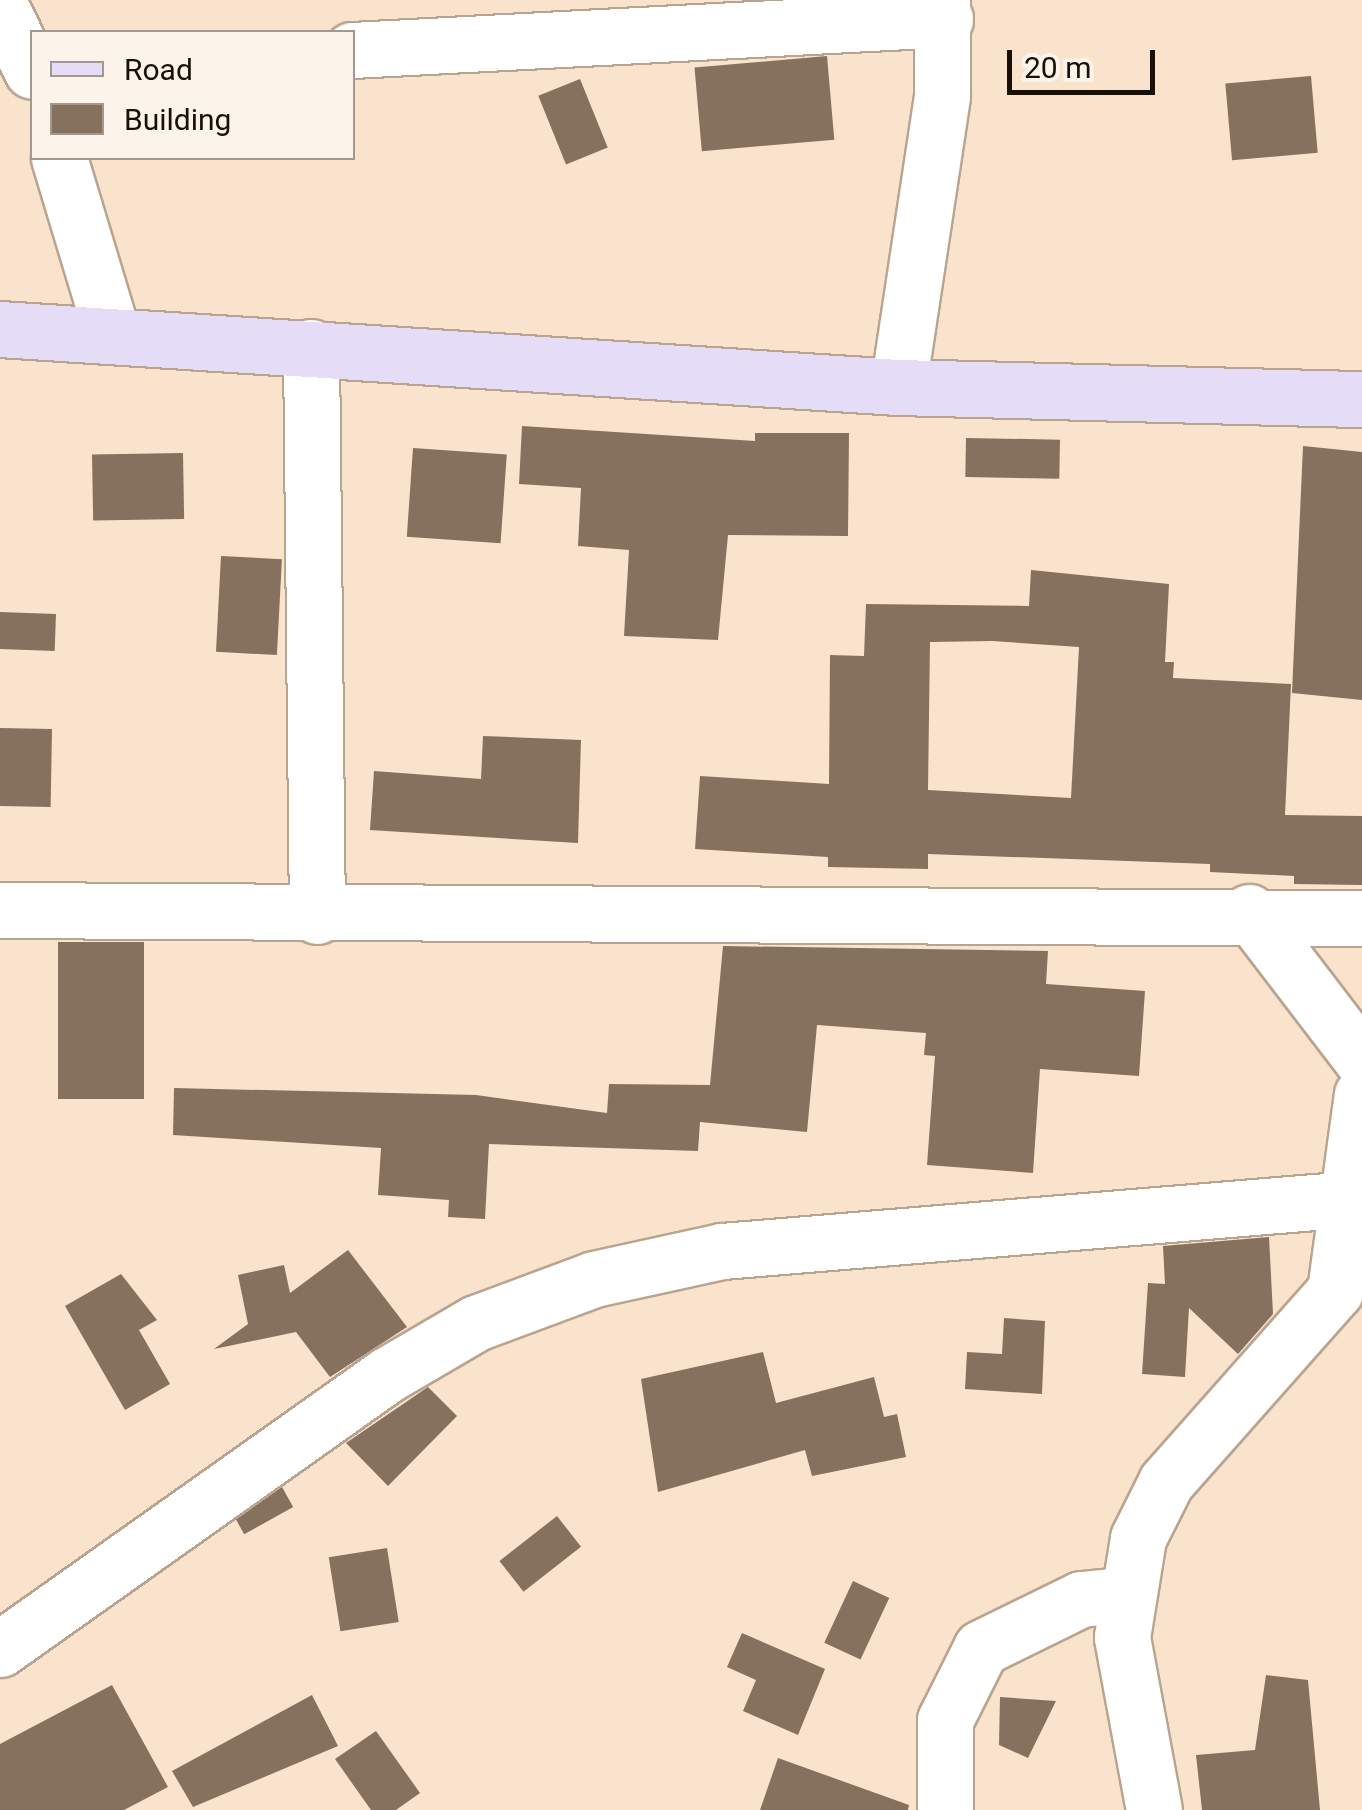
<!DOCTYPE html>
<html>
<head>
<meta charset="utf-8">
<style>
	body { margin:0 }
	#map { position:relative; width:1362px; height:1810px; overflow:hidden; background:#fae3cd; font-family:Roboto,sans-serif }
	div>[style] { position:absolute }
	.building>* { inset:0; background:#85715e; transform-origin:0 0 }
	.roads { filter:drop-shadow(2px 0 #b9a48f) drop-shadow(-2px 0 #b9a48f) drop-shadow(0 2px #b9a48f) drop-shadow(0 -2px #b9a48f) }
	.street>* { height:55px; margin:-27.5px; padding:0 27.5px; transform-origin:27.5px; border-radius:27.5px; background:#fff }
	.secondary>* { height:55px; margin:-27.5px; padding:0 27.5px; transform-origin:27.5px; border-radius:27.5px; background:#e5dcf8 }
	span { translate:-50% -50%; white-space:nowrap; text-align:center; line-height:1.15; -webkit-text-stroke:10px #fcf3ea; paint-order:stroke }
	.legend { position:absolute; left:30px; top:30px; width:325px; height:130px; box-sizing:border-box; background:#fcf3ea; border:2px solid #a19990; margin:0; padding:12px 18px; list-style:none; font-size:30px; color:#181109 }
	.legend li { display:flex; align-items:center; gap:20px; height:50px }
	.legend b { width:50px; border:2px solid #a19990 }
	.scale { position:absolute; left:1007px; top:50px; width:148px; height:45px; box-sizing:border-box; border:5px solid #181109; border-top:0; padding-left:12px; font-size:30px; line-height:35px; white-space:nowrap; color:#181109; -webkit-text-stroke:8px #fcf3ea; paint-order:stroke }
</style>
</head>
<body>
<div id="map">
	<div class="building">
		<i style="left:827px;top:56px;width:84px;height:133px;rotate:85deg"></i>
		<i style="left:1311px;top:76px;width:77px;height:86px;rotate:85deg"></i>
		<i style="left:580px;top:79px;width:74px;height:45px;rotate:68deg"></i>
		<i style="clip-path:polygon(522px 426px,755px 441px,755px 433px,849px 433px,848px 536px,728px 535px,718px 640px,624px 636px,629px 550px,578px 546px,581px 488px,519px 484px)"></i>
		<i style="left:966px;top:438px;width:94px;height:39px;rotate:1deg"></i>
		<i style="clip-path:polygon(1303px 446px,1362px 452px,1362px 700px,1292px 693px)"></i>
		<i style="left:413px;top:448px;width:94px;height:89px;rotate:4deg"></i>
		<i style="left:183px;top:453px;width:66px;height:91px;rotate:89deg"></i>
		<i style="left:221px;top:556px;width:61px;height:96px;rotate:3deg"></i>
		<i style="clip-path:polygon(evenodd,1031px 570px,1169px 584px,1165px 662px,1174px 662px,1173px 678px,1291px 684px,1285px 815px,1362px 816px,1362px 885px,1294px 884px,1294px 876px,1210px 872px,1210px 864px,928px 854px,928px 869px,828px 867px,828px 857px,695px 849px,700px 776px,829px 784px,830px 655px,864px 656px,866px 604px,1029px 606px,1031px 570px,992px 641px,1079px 647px,1071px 798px,928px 790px,930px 642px,992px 641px)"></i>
		<i style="left:0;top:612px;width:56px;height:37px;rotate:2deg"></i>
		<i style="left:0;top:728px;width:52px;height:78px;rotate:1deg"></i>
		<i style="clip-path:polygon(483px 736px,581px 740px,578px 843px,370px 830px,374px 771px,481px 779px)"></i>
		<i style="left:58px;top:942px;width:86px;height:157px"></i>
		<i style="clip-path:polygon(723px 946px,1048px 951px,1046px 984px,1145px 991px,1139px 1076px,1040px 1069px,1033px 1173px,927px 1165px,935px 1056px,924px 1055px,926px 1033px,817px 1025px,807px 1132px,700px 1122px,698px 1151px,489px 1144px,485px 1219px,448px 1217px,449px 1200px,378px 1195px,381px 1148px,173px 1135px,174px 1088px,476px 1095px,607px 1113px,609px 1084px,710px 1085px)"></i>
		<i style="clip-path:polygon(1269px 1237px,1273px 1314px,1238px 1354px,1189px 1308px,1185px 1377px,1142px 1374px,1148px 1283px,1165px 1284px,1163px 1246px)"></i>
		<i style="clip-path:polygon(348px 1250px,407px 1327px,330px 1377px,296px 1332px,214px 1349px,248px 1324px,238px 1275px,284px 1265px,290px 1293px)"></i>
		<i style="clip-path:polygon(121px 1274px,157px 1320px,139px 1330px,170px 1384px,125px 1410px,65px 1306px)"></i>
		<i style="clip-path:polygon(1004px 1318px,1045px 1321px,1042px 1394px,965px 1389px,967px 1352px,1002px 1354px)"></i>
		<i style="clip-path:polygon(763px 1352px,776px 1403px,874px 1377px,884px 1417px,897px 1414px,906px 1457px,812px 1476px,805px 1450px,658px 1492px,641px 1379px)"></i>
		<i style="clip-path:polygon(428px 1387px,457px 1416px,388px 1486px,346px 1443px)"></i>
		<i style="left:282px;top:1487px;width:23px;height:56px;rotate:61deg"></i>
		<i style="left:557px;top:1516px;width:39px;height:73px;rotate:52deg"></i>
		<i style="left:387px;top:1548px;width:75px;height:59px;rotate:81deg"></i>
		<i style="left:853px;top:1581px;width:40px;height:68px;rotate:25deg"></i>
		<i style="clip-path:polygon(742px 1633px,825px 1669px,798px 1735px,743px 1711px,756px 1680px,727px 1667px)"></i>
		<i style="clip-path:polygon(1266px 1675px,1308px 1680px,1320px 1810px,1202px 1810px,1196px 1755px,1255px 1750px)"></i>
		<i style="clip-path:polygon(112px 1685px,168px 1787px,124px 1810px,0 1810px,0 1744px)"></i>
		<i style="clip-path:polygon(312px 1695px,338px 1746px,193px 1807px,172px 1771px)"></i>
		<i style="clip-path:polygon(1000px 1697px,1056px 1701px,1028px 1758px,999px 1745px)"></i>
		<i style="clip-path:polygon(376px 1731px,420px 1793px,396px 1810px,371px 1810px,335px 1759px)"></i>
		<i style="clip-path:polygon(778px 1758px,909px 1805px,908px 1810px,760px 1810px)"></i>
	</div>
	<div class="roads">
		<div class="street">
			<i style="left:0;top:6px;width:72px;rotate:63.8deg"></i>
			<i style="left:352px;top:50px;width:594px;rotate:-2.99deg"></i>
			<i style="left:59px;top:158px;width:183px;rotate:73.2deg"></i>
			<i style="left:311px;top:347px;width:569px;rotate:89.4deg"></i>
			<i style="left:898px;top:387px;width:295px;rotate:-81.4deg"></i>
			<i style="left:942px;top:95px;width:95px;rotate:-90deg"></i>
			<i style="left:0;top:910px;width:1362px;rotate:0.34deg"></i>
			<i style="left:1249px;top:912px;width:186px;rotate:52.6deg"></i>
			<i style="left:0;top:1649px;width:474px;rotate:-35.3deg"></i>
			<i style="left:387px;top:1375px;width:103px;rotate:-30.3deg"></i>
			<i style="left:476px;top:1323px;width:126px;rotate:-20.4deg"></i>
			<i style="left:594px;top:1279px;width:131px;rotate:-12.3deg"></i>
			<i style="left:722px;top:1251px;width:630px;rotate:-4.73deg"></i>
			<i style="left:945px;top:1810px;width:90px;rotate:-90deg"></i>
			<i style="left:945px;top:1720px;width:80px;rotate:-63.4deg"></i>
			<i style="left:981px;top:1648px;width:111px;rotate:-26.1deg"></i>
			<i style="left:1081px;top:1599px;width:41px;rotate:-5.6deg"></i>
			<i style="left:1154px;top:1810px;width:176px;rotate:-100.5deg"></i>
			<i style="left:1122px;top:1637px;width:100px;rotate:-80.8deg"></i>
			<i style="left:1138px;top:1538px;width:63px;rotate:-63.4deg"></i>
			<i style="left:1166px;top:1482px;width:255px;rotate:-48.5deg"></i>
			<i style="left:1335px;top:1291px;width:198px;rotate:-82.2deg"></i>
		</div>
		<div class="secondary">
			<i style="left:0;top:329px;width:900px;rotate:3.7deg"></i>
			<i style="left:898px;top:387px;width:464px;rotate:1.5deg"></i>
		</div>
	</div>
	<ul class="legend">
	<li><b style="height:12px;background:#e5dcf8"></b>Road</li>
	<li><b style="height:28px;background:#85715e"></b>Building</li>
	</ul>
	<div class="scale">20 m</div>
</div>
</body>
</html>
